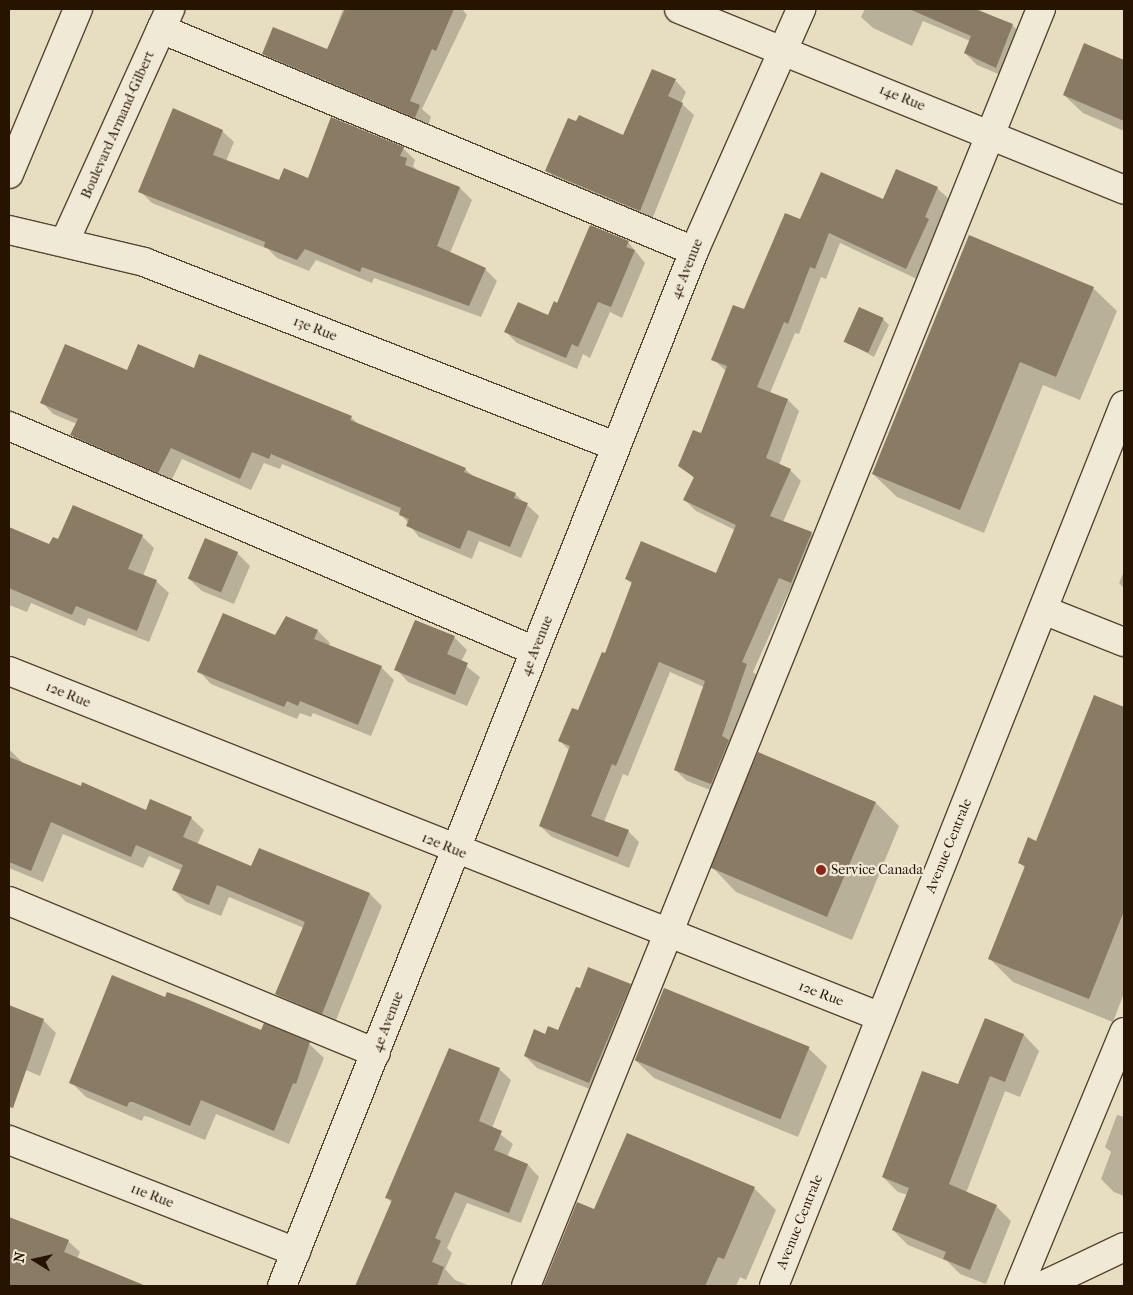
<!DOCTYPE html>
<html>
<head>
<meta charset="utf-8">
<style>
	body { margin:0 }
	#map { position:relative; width:1133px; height:1295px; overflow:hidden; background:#e7ddc0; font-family:"IM FELL French Canon",serif }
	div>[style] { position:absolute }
	.shadow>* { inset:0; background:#0003 }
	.building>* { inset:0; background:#8a7c64; transform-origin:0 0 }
	.roads { filter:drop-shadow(1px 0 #564630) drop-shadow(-1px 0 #564630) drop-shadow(0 1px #564630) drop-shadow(0 -1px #564630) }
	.minor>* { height:28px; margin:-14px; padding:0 14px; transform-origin:14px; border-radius:14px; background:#efe9d6 }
	.dots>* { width:14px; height:14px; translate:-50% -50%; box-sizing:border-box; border:2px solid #efe9d6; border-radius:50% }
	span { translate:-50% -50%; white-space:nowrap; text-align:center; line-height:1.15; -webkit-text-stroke:4.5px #efe9d6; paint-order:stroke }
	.street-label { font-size:14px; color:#261300 }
	.poi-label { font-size:14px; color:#261300 }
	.left { translate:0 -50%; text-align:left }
	.frame { position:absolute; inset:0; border:10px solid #261300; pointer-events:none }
	.north { position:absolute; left:10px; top:1235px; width:50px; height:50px; -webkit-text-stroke:4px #efe9d6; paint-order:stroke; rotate:280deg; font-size:14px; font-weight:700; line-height:20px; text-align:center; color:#261300 }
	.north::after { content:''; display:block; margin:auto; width:18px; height:22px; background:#261300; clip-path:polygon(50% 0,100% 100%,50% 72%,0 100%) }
</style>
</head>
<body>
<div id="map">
	<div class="shadow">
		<i style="clip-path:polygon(343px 9px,462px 9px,467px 15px,422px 109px,431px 117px,427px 128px,274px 65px,263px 54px,327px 51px)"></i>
		<i style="clip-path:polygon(865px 9px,977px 9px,1012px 25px,1024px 36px,1008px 78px,977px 65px,965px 53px,970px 41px,923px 21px,912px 46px,873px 28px,861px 17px)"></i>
		<i style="clip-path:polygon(1085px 45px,1124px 61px,1124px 131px,1083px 113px,1064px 95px)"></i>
		<i style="clip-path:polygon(675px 80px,686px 92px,681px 103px,694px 115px,651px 222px,558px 182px,547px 170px,624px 137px)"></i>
		<i style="clip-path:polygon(222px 131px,234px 142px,226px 161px,280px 181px,308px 179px,403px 148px,415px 160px,413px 166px,419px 172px,460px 188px,472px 200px,450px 253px,485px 269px,497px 281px,481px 317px,374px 278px,372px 283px,316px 260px,309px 271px,277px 258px,268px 249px,152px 203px,140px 191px)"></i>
		<i style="clip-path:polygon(937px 188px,949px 199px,937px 228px,939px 231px,917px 279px,840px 243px,826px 279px,821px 277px,799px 334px,795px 333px,770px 393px,788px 400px,799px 411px,779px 465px,790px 470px,801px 481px,783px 522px,811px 533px,822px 545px,802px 594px,790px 589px,753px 672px,758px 676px,723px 795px,687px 781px,675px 770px,704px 687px,670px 672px,628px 776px,623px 774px,604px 822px,628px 831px,639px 842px,629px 868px,552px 837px,540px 826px,569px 750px,559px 740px,579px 712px,606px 654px,632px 584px,627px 579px,717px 575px,735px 530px,696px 511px,685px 500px,695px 479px,680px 465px,702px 435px,727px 372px,713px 359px,801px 221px)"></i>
		<i style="clip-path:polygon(628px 242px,645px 263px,622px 318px,610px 312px,590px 358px,583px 354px,577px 369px,517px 343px,506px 332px,549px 317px,558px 304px)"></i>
		<i style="clip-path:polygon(1093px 288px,1117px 311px,1080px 400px,1043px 385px,984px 533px,897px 497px,873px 474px)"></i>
		<i style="clip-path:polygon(883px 319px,889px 325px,874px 357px,845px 341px)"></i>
		<i style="clip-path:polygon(194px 370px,351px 417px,358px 424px,465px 469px,473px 476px,515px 494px,539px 516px,521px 558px,479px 541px,472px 559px,419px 537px,401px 514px,282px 464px,280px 469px,264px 463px,251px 490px,182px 459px,170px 483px,83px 446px,72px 435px,77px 424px,53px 414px,42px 402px,128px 372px)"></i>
		<i style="clip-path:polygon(9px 529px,50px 546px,59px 541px,142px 536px,154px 548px,143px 576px,156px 581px,169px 593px,149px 642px,88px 618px,85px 626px,31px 603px,27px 612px,9px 605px)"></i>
		<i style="clip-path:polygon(237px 553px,250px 566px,234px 604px,202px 591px,189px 579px)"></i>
		<i style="clip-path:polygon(1124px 571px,1124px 588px,1119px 583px)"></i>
		<i style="clip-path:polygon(286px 618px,318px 631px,330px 643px,329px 646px,381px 667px,394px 680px,371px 736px,313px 713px,311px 717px,300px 713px,297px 719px,211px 684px,199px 671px,275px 637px)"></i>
		<i style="clip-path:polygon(454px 637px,467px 650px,461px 662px,480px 677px,467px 706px,408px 682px,396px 669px)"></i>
		<i style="clip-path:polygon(1095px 697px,1124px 709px,1124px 993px,1113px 1022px,1013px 982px,990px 959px,1026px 869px,1019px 862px,1037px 842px)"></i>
		<i style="clip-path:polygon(9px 749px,24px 764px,146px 811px,191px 818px,204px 830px,197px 845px,251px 868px,370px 894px,382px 906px,334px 1025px,289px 1006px,277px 994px,304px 928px,229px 897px,221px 916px,186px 902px,174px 890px,182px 871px,149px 856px,143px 868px,63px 834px,43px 882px,9px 868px)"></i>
		<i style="clip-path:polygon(875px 802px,899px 826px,852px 940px,736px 892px,713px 868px)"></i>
		<i style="clip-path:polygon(630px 985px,642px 998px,602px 1094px,537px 1068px,525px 1056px,546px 1035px,559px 1031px,581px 990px)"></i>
		<i style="clip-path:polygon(166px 998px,262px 1032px,309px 1044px,324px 1058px,289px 1144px,216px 1114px,205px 1140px,149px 1117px,144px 1116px,142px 1121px,86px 1097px,71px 1082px)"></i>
		<i style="clip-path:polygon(9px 1006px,43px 1020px,56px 1033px,40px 1076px,9px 1063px)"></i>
		<i style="clip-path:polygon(986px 1020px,1024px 1035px,1039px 1051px,1020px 1097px,1005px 1091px,966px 1193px,996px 1206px,1011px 1221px,986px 1284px,960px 1274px,947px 1261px,908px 1245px,893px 1230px,908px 1195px,898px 1192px,883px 1177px,958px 1086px)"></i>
		<i style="clip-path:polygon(808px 1048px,827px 1066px,798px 1137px,654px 1078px,635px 1060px)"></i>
		<i style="clip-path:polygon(499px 1069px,511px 1080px,492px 1128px,513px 1144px,507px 1157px,528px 1165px,539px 1177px,521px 1223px,467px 1203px,447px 1248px,452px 1253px,445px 1269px,455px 1280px,470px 1286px,356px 1286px,392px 1203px,386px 1197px)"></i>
		<i style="clip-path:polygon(1117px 1115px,1124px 1117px,1124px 1196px,1114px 1192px,1101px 1179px,1111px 1152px,1105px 1147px)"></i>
		<i style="clip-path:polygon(754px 1188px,776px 1210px,746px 1280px,740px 1277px,736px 1286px,543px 1286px,578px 1204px,595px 1211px)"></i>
		<i style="clip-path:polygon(9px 1219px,68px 1241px,80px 1252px,77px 1259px,130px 1286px,9px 1286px)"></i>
	</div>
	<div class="building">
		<i style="clip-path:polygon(345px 9px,454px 9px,436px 51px,432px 49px,410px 101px,420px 105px,415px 118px,262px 54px,273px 27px,327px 49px)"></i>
		<i style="clip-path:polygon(909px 9px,975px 9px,1013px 24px,996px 68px,964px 53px,971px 36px)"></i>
		<i style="clip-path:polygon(1084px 43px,1124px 60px,1124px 121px,1063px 95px)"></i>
		<i style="clip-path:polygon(652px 69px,676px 79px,668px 96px,683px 103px,640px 211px,545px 171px,568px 118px,576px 121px,579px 115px,623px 135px)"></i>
		<i style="clip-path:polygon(173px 108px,223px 130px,213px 155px,279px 180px,284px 168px,308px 178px,331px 117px,404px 147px,400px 156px,407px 158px,405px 165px,460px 187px,437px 246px,486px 268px,469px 306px,362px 267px,360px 272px,305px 249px,297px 260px,264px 247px,265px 242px,138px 192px)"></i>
		<i style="clip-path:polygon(896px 169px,938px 187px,925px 217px,929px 219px,906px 269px,829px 233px,815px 269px,810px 267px,788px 324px,784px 322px,757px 387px,788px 399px,766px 458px,791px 469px,770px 516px,812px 532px,791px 583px,779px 578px,742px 662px,747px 664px,722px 736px,729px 740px,711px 784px,674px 770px,705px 681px,659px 662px,616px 766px,612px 764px,591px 816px,629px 830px,618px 857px,539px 826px,570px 746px,558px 741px,572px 708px,578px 710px,602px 652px,605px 653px,632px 582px,625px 579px,641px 541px,716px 573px,736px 525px,683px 500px,694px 477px,678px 466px,693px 430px,701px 433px,727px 366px,711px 360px,733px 305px,744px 309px,785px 213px,800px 219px,821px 172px,883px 199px)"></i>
		<i style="clip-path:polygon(590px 225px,629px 241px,626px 247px,635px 250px,611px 307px,598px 302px,578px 347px,572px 344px,566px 358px,504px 332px,518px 302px,548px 315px,554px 301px,557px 303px)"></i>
		<i style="clip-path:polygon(969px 235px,1094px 287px,1056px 377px,1020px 362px,960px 510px,872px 474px)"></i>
		<i style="left:859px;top:307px;width:27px;height:38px;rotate:24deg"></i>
		<i style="clip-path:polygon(65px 344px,127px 370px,138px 344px,194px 368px,199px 354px,352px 416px,350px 420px,466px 468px,464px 472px,516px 493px,514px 498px,528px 503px,510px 547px,468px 530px,460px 549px,406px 526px,409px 519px,399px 515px,401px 508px,271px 454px,269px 459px,252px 452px,240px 479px,171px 448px,158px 473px,70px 435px,78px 419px,40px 403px)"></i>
		<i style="clip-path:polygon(73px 505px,143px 535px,128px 569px,157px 580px,137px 631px,76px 606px,72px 615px,9px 588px,9px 527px,49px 544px,53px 537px,58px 539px)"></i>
		<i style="left:205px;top:538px;width:36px;height:44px;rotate:23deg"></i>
		<i style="clip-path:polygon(223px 613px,275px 635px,286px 616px,318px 630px,314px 639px,382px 666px,358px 725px,300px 701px,298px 706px,287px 701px,284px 707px,197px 672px)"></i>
		<i style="clip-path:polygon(415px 620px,455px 636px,447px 654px,468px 663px,455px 695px,394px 670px)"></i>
		<i style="clip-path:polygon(1094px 695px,1124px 707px,1124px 911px,1089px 999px,988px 959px,1025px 866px,1018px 863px,1028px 837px,1036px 841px)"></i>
		<i style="left:758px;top:752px;width:128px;height:125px;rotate:23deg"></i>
		<i style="clip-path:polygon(9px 757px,81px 786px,82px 782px,146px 810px,150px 799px,192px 817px,183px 837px,251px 866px,259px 848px,370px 893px,322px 1014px,275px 994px,305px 922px,217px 885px,209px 905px,172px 890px,183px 865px,136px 845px,131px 857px,51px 822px,31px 871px,9px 862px)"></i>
		<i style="clip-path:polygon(588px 967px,631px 984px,589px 1083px,524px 1056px,534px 1029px,545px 1034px,548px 1026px,558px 1030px,576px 987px,580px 988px)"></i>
		<i style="clip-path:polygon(112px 975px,165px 997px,167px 992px,189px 1000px,261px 1030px,264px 1023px,310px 1042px,296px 1084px,293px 1083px,274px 1131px,201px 1100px,190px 1126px,133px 1102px,129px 1102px,127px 1107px,69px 1083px)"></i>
		<i style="left:664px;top:988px;width:157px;height:78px;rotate:22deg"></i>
		<i style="clip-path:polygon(9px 1005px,44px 1019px,13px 1108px,9px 1107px)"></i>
		<i style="clip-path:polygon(985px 1018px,1024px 1034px,1005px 1082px,990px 1076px,949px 1184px,997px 1205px,970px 1270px,943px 1259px,946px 1252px,892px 1230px,909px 1188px,882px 1177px,922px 1071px,958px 1084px)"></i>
		<i style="clip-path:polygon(449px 1048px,500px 1068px,479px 1121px,502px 1131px,494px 1150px,528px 1164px,509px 1213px,455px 1192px,435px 1238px,441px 1241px,432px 1262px,444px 1267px,437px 1286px,355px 1286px,392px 1200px,385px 1198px)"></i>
		<i style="clip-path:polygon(627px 1133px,755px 1187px,724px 1259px,718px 1257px,705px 1286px,543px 1286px,577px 1202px,594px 1209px)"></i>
		<i style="clip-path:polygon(9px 1217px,69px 1240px,64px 1252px,146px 1286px,9px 1286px)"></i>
	</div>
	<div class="roads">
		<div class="minor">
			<i style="left:679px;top:9px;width:480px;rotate:22.1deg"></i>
			<i style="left:161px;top:29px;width:577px;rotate:22.61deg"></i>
			<i style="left:9px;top:174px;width:179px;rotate:-67.3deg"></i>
			<i style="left:9px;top:230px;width:139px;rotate:13.3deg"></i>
			<i style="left:144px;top:262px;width:506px;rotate:21.34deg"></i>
			<i style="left:65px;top:241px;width:255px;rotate:-65.6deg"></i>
			<i style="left:9px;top:426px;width:572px;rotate:23.16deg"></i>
			<i style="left:1043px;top:610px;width:87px;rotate:21.6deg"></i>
			<i style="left:9px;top:671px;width:938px;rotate:21.64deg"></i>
			<i style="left:9px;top:901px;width:397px;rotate:22.5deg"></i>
			<i style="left:9px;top:1140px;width:308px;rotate:21.3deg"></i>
			<i style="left:282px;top:1286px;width:1114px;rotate:-68.29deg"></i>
			<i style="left:694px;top:251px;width:265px;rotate:-66.1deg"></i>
			<i style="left:526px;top:1286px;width:1377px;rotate:-68.04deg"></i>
			<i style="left:774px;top:1286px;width:948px;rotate:-68.33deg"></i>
			<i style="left:1019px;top:1286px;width:275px;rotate:-67.5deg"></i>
			<i style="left:1042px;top:1286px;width:91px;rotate:-25.4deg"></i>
		</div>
	</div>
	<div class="dots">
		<i style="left:821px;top:870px;background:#8f2418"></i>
	</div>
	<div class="street-label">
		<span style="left:902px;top:98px;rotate:22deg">14e Rue</span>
		<span style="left:118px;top:125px;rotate:-66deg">Boulevard Armand-Gilbert</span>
		<span style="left:687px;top:269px;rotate:-68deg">4e Avenue</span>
		<span style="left:315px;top:329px;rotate:21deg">13e Rue</span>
		<span style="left:537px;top:646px;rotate:-68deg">4e Avenue</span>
		<span style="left:68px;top:695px;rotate:22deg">12e Rue</span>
		<span style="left:444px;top:846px;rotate:22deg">12e Rue</span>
		<span style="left:949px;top:846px;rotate:-68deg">Avenue Centrale</span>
		<span style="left:821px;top:994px;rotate:21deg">12e Rue</span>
		<span style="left:388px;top:1022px;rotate:-69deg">4e Avenue</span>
		<span style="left:152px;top:1196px;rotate:21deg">11e Rue</span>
		<span style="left:800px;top:1222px;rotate:-68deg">Avenue Centrale</span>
	</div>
	<div class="poi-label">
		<span class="left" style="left:831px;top:870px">Service Canada</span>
	</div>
	<div class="frame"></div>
	<div class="north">N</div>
</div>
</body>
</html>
